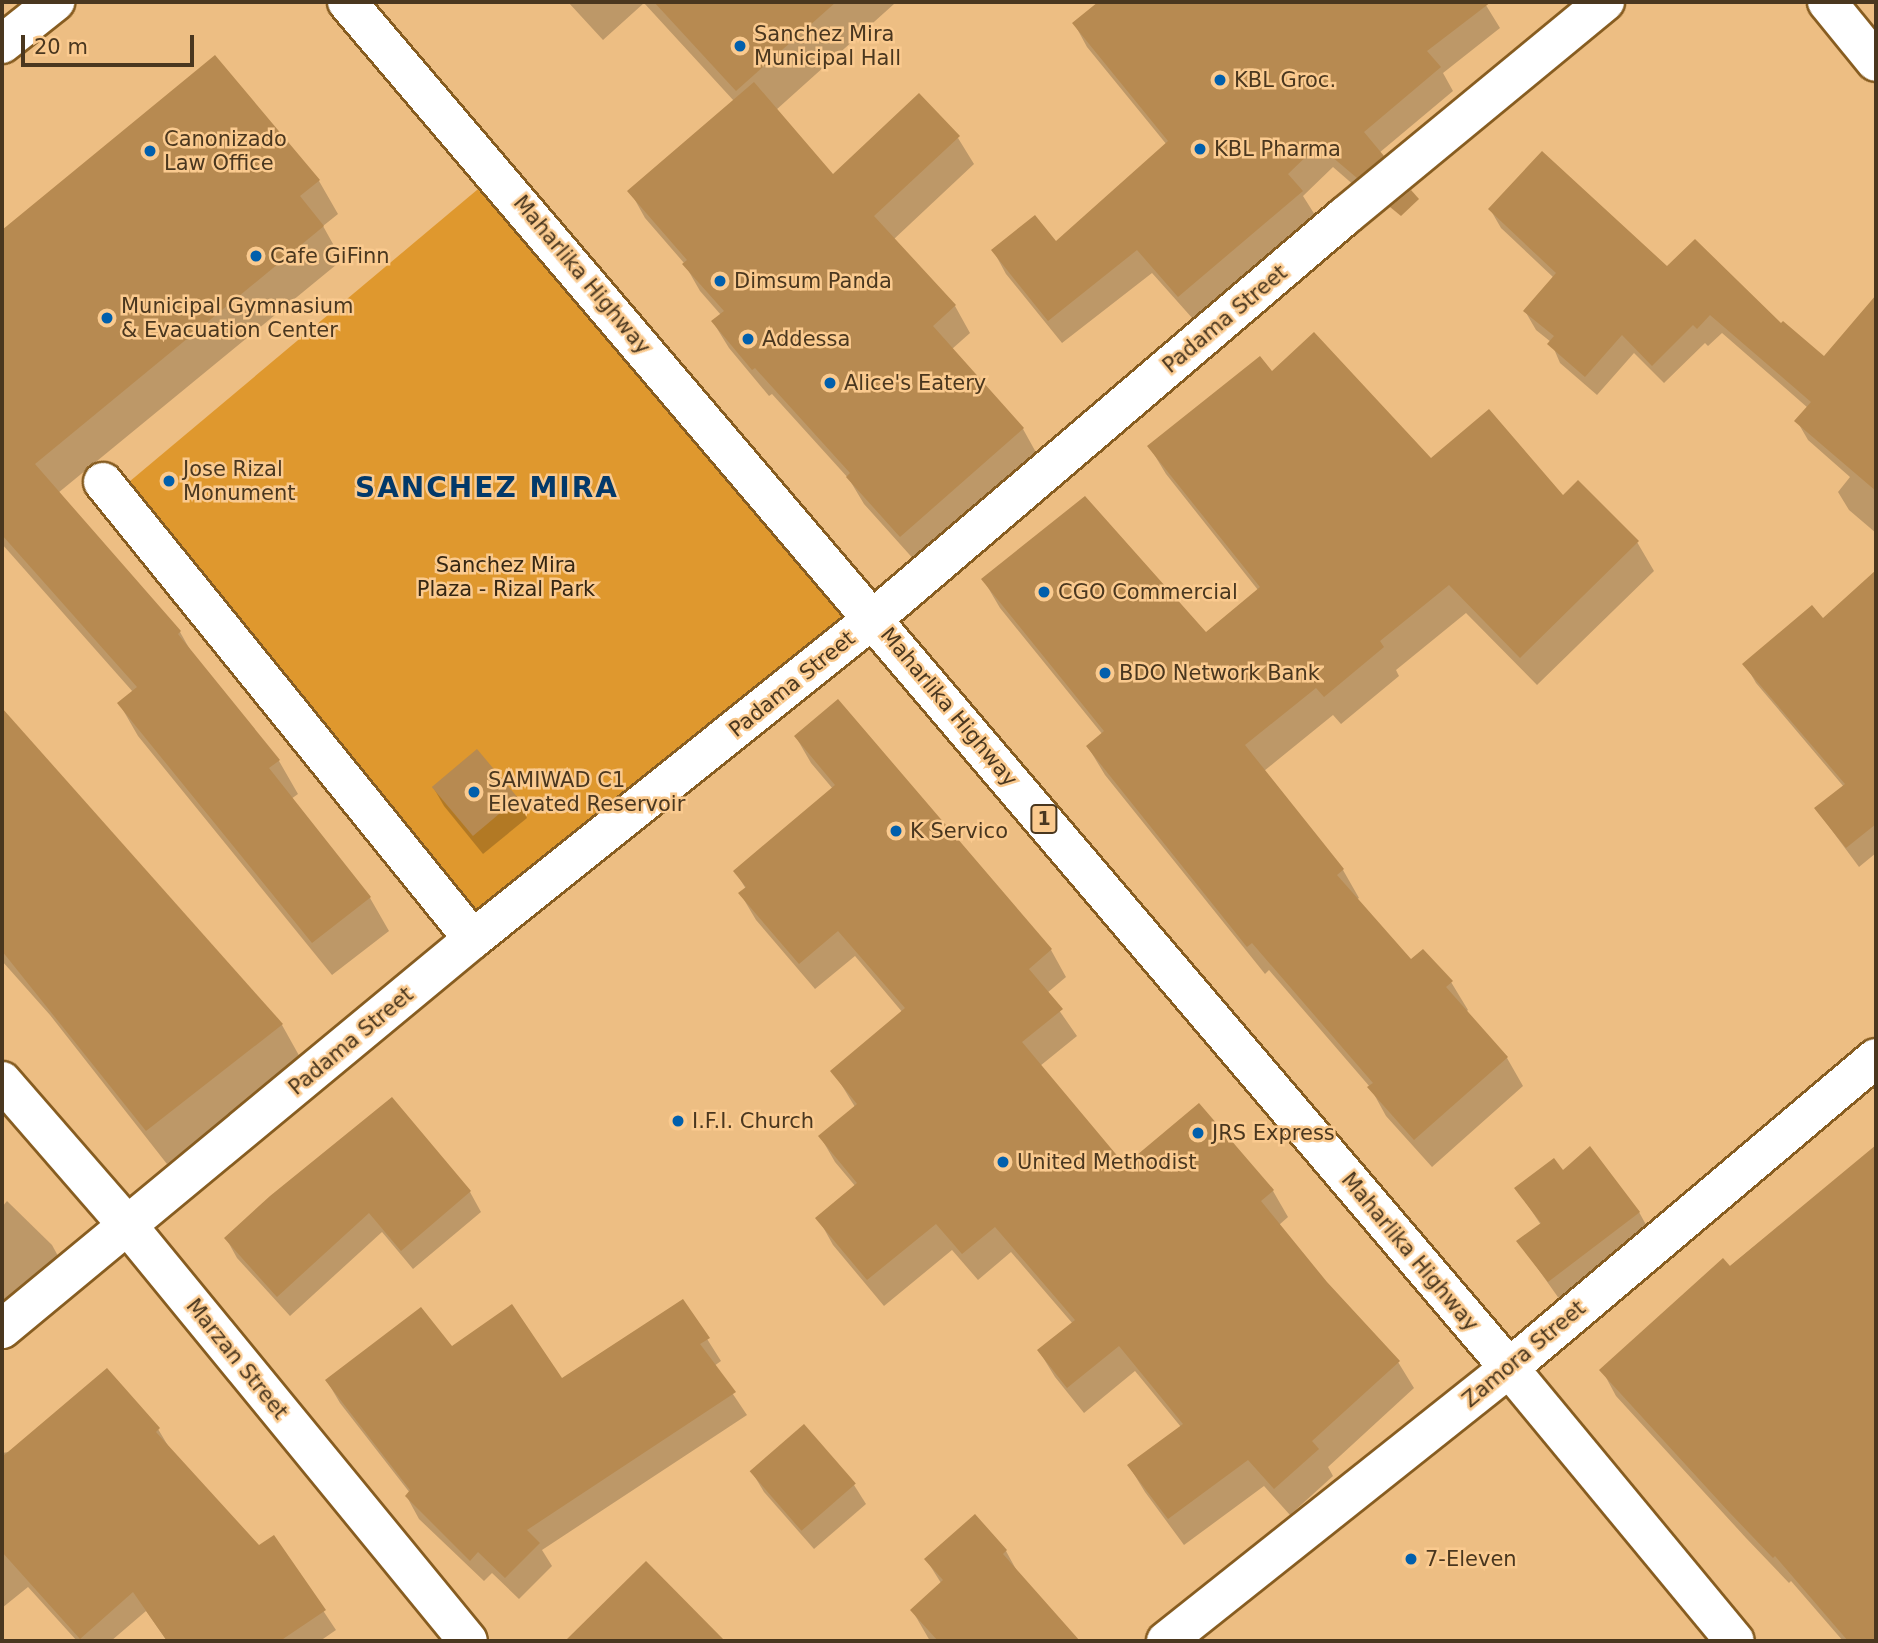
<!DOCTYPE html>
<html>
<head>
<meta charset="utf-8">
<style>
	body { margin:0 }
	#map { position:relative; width:1878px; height:1643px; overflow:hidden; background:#edbe83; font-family:"DejaVu Sans",sans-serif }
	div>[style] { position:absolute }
	.green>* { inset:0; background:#df982e; transform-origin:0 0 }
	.shadow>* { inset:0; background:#0003 }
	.building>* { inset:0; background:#b78a51; transform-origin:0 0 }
	.roads { filter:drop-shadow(2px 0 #875d21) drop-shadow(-2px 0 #875d21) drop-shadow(0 2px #875d21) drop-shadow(0 -2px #875d21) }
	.minor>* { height:38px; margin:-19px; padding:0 19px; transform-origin:19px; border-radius:19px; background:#fff }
	.major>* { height:38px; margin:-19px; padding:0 19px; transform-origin:19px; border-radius:19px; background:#fff }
	.highway>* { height:38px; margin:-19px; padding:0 19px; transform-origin:19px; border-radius:19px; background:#fff }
	.dots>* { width:19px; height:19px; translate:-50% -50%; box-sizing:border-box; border:4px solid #faca8f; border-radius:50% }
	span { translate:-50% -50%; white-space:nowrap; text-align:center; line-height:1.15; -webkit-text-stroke:5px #faca8f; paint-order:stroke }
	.shield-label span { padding:2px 5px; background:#faca8f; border:2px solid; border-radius:5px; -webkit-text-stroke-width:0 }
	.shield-label { font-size:19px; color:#4a371f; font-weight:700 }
	.poi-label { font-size:21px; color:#4a371f }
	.left { translate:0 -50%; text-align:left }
	.street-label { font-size:21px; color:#4a371f }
	.park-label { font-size:21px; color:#352612 }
	.district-label { font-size:28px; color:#02396a; font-weight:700; letter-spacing:2px }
	.frame { position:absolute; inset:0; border:4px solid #4a371f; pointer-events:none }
	.scale { position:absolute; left:21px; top:35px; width:173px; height:32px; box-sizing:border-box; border:4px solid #4a371f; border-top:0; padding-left:9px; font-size:21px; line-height:24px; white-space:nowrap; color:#4a371f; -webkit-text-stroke:5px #faca8f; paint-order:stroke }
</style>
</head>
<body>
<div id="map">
	<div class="green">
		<i style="left:496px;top:174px;width:583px;height:499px;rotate:50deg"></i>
	</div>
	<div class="shadow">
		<i style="clip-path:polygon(568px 2px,893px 2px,894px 4px,776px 110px,833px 176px,958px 138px,974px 164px,893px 240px,955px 306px,970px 333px,952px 349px,1023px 429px,1038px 456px,917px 563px,864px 504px,849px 479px,772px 394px,769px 396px,729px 348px,713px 322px,721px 315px,700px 291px,684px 263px,645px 218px,630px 191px,734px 101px,644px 3px,603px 40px)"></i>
		<i style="clip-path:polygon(1101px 2px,1484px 2px,1500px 28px,1443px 73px,1453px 91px,1379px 153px,1396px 180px,1371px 200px,1333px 167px,1303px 196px,1315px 215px,1193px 319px,1152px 273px,1062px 343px,1006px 274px,993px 250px,1056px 243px,1167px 145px,1087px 47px,1074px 23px)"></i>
		<i style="clip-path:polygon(215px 57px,319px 181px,338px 214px,323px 226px,342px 260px,58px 493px,180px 632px,193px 655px,279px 761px,298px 794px,291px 799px,370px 898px,389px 931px,332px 975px,138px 736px,119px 703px,133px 692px,2px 544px,2px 232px)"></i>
		<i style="clip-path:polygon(1490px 209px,1667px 269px,1781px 326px,1824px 358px,1876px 298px,1876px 533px,1849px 510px,1838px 492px,1850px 477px,1808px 440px,1797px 421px,1808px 408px,1722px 333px,1708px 346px,1705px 343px,1664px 383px,1634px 353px,1597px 395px,1560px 363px,1551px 342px,1536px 330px,1525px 311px,1554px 278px,1501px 228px)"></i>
		<i style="clip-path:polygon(1272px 374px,1430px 460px,1562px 498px,1637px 542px,1654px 571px,1537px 685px,1466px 613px,1396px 670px,1399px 676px,1341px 724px,1333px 715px,1264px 771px,1343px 870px,1359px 898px,1356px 900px,1411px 961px,1451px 982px,1468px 1010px,1466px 1012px,1507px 1058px,1523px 1086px,1432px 1167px,1386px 1116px,1370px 1087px,1269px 970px,1265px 974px,1105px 775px,1088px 747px,1103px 735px,1000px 608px,983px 579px,1206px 635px,1258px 590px,1166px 474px,1149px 446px)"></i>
		<i style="clip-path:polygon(1876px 573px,1876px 853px,1859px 867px,1816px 809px,1844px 787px,1756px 683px,1745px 664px,1823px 620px)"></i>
		<i style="clip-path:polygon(838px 701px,1051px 950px,1066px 977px,1047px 993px,1077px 1036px,1040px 1066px,1125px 1167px,1273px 1191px,1288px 1217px,1279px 1225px,1326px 1283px,1398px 1362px,1414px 1388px,1328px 1467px,1333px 1476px,1290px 1515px,1264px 1486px,1184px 1545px,1145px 1492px,1129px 1466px,1181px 1427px,1135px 1371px,1084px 1413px,1055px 1377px,1039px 1351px,1073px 1324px,1011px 1252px,978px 1280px,952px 1250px,884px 1306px,833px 1245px,818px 1218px,856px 1187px,835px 1162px,820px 1136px,855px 1107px,833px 1071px,903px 1013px,855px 956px,815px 989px,756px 920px,740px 893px,746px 889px,735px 871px,833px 789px,811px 763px,796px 737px)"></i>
		<i style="clip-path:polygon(2px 711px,282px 1025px,301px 1059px,167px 1164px,50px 1015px,2px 961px)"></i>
		<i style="clip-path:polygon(433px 787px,516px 799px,527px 818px,483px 854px,444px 806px)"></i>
		<i style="clip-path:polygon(392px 1100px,470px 1192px,481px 1212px,413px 1269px,382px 1232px,290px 1316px,237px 1258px,226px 1238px)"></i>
		<i style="clip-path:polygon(1874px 1149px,1876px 1641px,1843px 1641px,1791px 1581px,1789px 1583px,1746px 1538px,1616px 1396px,1602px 1370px)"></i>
		<i style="clip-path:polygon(1563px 1172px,1639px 1212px,1650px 1232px,1560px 1300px,1519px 1242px,1541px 1225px,1517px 1189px)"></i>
		<i style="clip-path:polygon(7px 1201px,52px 1245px,63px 1265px,2px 1321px,2px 1207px)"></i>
		<i style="clip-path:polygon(683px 1301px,721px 1361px,714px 1366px,747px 1415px,542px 1550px,552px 1566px,519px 1599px,492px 1573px,484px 1581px,419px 1519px,407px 1497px,410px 1493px,340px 1403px,327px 1381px,451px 1348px,561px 1380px)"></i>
		<i style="clip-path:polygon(158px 1429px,170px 1449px,258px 1548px,274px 1537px,336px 1630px,320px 1641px,167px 1641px,146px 1611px,111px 1641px,77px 1641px,28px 1587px,2px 1608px,2px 1453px)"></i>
		<i style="clip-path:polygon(752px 1472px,854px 1485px,866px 1504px,814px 1549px,764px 1492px)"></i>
		<i style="clip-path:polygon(974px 1517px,1006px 1551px,1018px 1573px,1064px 1626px,1073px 1641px,930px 1641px,912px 1610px,941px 1583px,926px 1559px)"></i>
		<i style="clip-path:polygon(646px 1564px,709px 1627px,717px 1641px,567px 1641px)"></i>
	</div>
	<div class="building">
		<i style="clip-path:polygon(654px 2px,836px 2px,736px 91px)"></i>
		<i style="clip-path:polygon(1098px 2px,1491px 2px,1427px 51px,1441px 67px,1364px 132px,1384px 156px,1357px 178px,1318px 145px,1288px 174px,1303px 191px,1178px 297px,1137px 250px,1048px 321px,991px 250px,1035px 215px,1056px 241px,1168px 141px,1072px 23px)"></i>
		<i style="clip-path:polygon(215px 55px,320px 180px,300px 196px,324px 226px,35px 464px,181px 631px,178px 634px,280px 760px,269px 768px,371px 897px,312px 943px,117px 703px,137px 687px,2px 535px,2px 230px)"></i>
		<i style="clip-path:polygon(754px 82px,833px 174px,919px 93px,960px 136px,874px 216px,956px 305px,933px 326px,1024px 428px,900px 537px,846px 477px,850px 473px,755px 368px,752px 370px,711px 321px,724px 311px,682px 264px,687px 260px,627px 191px)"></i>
		<i style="clip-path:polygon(1542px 151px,1667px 266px,1695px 239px,1781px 323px,1783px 321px,1824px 356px,1876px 295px,1876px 491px,1794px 421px,1811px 402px,1710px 315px,1697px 329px,1693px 325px,1652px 366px,1622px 335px,1585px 377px,1547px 344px,1554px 336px,1523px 311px,1556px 273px,1488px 209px)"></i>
		<i style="clip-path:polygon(1411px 190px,1419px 199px,1401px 216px,1390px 207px)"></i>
		<i style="clip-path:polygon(1314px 332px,1431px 458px,1489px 409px,1563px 495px,1578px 480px,1639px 541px,1520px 658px,1449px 585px,1380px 641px,1384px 647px,1324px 697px,1316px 688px,1245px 745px,1344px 869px,1337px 875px,1411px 959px,1423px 949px,1453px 981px,1446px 987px,1508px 1057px,1414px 1140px,1367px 1087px,1373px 1083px,1252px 943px,1247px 947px,1086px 746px,1104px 731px,981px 579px,1085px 496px,1206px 632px,1260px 587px,1147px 446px,1260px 356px,1272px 371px)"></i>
		<i style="clip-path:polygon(1876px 570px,1876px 824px,1846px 848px,1814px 808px,1845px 784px,1742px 664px,1812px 605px,1823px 618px)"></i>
		<i style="clip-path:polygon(838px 699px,1052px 949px,1029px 969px,1063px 1009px,1022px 1042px,1125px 1165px,1199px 1103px,1274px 1190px,1261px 1201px,1327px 1282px,1400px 1361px,1312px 1441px,1319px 1449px,1274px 1489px,1248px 1460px,1168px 1519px,1127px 1465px,1183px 1424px,1119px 1346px,1067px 1388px,1037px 1350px,1075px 1320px,995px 1227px,962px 1254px,936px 1224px,867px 1280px,815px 1218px,857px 1183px,818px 1136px,857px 1104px,830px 1071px,905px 1008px,838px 931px,799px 964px,738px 893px,746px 887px,733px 871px,835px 785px,794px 736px)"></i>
		<i style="clip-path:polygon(2px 708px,283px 1024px,146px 1131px,2px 951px)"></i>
		<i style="left:477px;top:749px;width:64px;height:59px;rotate:50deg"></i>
		<i style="clip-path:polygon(392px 1097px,471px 1191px,401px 1251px,369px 1213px,277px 1297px,224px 1238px,270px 1196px)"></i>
		<i style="clip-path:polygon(1876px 1145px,1876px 1641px,1848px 1641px,1775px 1556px,1773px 1558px,1729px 1512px,1599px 1370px,1723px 1258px,1730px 1266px)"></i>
		<i style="clip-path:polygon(1590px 1146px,1640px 1212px,1548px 1282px,1516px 1241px,1541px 1223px,1514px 1188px,1554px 1158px,1563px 1170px)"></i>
		<i style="clip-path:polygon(683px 1299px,710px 1338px,700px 1344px,736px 1392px,527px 1530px,540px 1543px,505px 1578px,478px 1552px,470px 1561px,405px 1496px,410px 1490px,325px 1380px,421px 1307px,452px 1346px,512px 1304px,562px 1378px)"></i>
		<i style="clip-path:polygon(107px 1368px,160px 1428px,156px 1432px,259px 1545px,274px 1535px,326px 1610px,280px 1641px,167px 1641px,133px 1592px,80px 1639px,2px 1552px,2px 1457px)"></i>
		<i style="left:804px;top:1424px;width:79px;height:72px;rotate:49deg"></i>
		<i style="clip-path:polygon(975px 1514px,1007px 1550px,1003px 1554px,1080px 1641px,938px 1641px,910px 1610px,943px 1580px,924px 1559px)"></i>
		<i style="clip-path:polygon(646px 1561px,725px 1641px,565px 1641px)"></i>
	</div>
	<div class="roads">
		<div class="minor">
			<i style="left:1827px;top:2px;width:77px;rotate:50.8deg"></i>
			<i style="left:103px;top:482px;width:588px;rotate:51.01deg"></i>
			<i style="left:2px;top:1081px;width:192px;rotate:49deg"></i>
			<i style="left:128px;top:1226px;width:536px;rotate:50.67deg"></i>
			<i style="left:2px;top:1329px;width:612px;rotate:-39.63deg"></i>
			<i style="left:473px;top:939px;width:514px;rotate:-38.68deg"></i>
			<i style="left:874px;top:618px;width:619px;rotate:-40.48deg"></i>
			<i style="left:1345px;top:216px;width:337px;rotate:-39.5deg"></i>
			<i style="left:1166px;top:1641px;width:438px;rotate:-38.5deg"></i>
			<i style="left:1509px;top:1368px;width:480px;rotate:-40.2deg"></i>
		</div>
		<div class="major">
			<i style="left:2px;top:44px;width:68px;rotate:-38.4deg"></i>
		</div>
		<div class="highway">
			<i style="left:347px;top:2px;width:1793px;rotate:49.61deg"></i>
			<i style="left:1509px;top:1368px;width:354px;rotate:50.4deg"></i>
		</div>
	</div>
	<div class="dots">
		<i style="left:740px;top:46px;background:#015fac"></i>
		<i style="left:1220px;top:80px;background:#015fac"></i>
		<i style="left:1200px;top:149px;background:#015fac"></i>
		<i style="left:150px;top:151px;background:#015fac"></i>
		<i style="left:256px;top:256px;background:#015fac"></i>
		<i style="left:720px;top:281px;background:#015fac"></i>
		<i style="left:107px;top:318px;background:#015fac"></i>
		<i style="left:748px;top:339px;background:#015fac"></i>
		<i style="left:830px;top:383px;background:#015fac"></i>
		<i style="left:169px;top:481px;background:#015fac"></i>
		<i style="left:1044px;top:592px;background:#015fac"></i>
		<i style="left:1105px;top:673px;background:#015fac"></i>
		<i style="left:474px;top:792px;background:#015fac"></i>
		<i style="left:896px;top:831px;background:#015fac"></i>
		<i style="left:678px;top:1121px;background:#015fac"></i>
		<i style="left:1198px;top:1133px;background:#015fac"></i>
		<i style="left:1003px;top:1162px;background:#015fac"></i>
		<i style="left:1411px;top:1559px;background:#015fac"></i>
	</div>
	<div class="shield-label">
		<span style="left:1044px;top:819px">1</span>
	</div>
	<div class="poi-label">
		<span class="left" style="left:754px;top:46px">Sanchez Mira<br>Municipal Hall</span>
		<span class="left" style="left:1234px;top:80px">KBL Groc.</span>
		<span class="left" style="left:164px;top:151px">Canonizado<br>Law Office</span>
		<span class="left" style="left:1214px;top:149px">KBL Pharma</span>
		<span class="left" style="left:270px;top:256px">Cafe GiFinn</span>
		<span class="left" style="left:734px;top:281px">Dimsum Panda</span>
		<span class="left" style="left:121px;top:318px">Municipal Gymnasium<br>&amp; Evacuation Center</span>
		<span class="left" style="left:762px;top:339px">Addessa</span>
		<span class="left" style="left:844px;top:383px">Alice's Eatery</span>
		<span class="left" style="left:183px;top:481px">Jose Rizal<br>Monument</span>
		<span class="left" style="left:1058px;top:592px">CGO Commercial</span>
		<span class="left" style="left:1119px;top:673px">BDO Network Bank</span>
		<span class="left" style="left:488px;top:792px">SAMIWAD C1<br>Elevated Reservoir</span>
		<span class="left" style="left:910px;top:831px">K Servico</span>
		<span class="left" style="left:692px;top:1121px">I.F.I. Church</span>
		<span class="left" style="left:1212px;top:1133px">JRS Express</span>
		<span class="left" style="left:1017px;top:1162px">United Methodist</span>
		<span class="left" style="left:1425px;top:1559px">7-Eleven</span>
	</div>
	<div class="street-label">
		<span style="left:582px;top:275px;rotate:50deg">Maharlika Highway</span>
		<span style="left:1225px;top:319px;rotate:-40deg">Padama Street</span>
		<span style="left:792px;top:684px;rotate:-39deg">Padama Street</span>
		<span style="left:949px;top:707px;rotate:50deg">Maharlika Highway</span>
		<span style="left:351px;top:1041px;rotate:-40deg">Padama Street</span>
		<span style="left:1410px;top:1252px;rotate:50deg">Maharlika Highway</span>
		<span style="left:1524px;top:1354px;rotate:-40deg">Zamora Street</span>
		<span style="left:237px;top:1359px;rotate:51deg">Marzan Street</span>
	</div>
	<div class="park-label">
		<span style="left:506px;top:577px">Sanchez Mira<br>Plaza - Rizal Park</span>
	</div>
	<div class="district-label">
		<span style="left:487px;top:488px">SANCHEZ MIRA</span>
	</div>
	<div class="frame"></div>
	<div class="scale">20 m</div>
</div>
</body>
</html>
